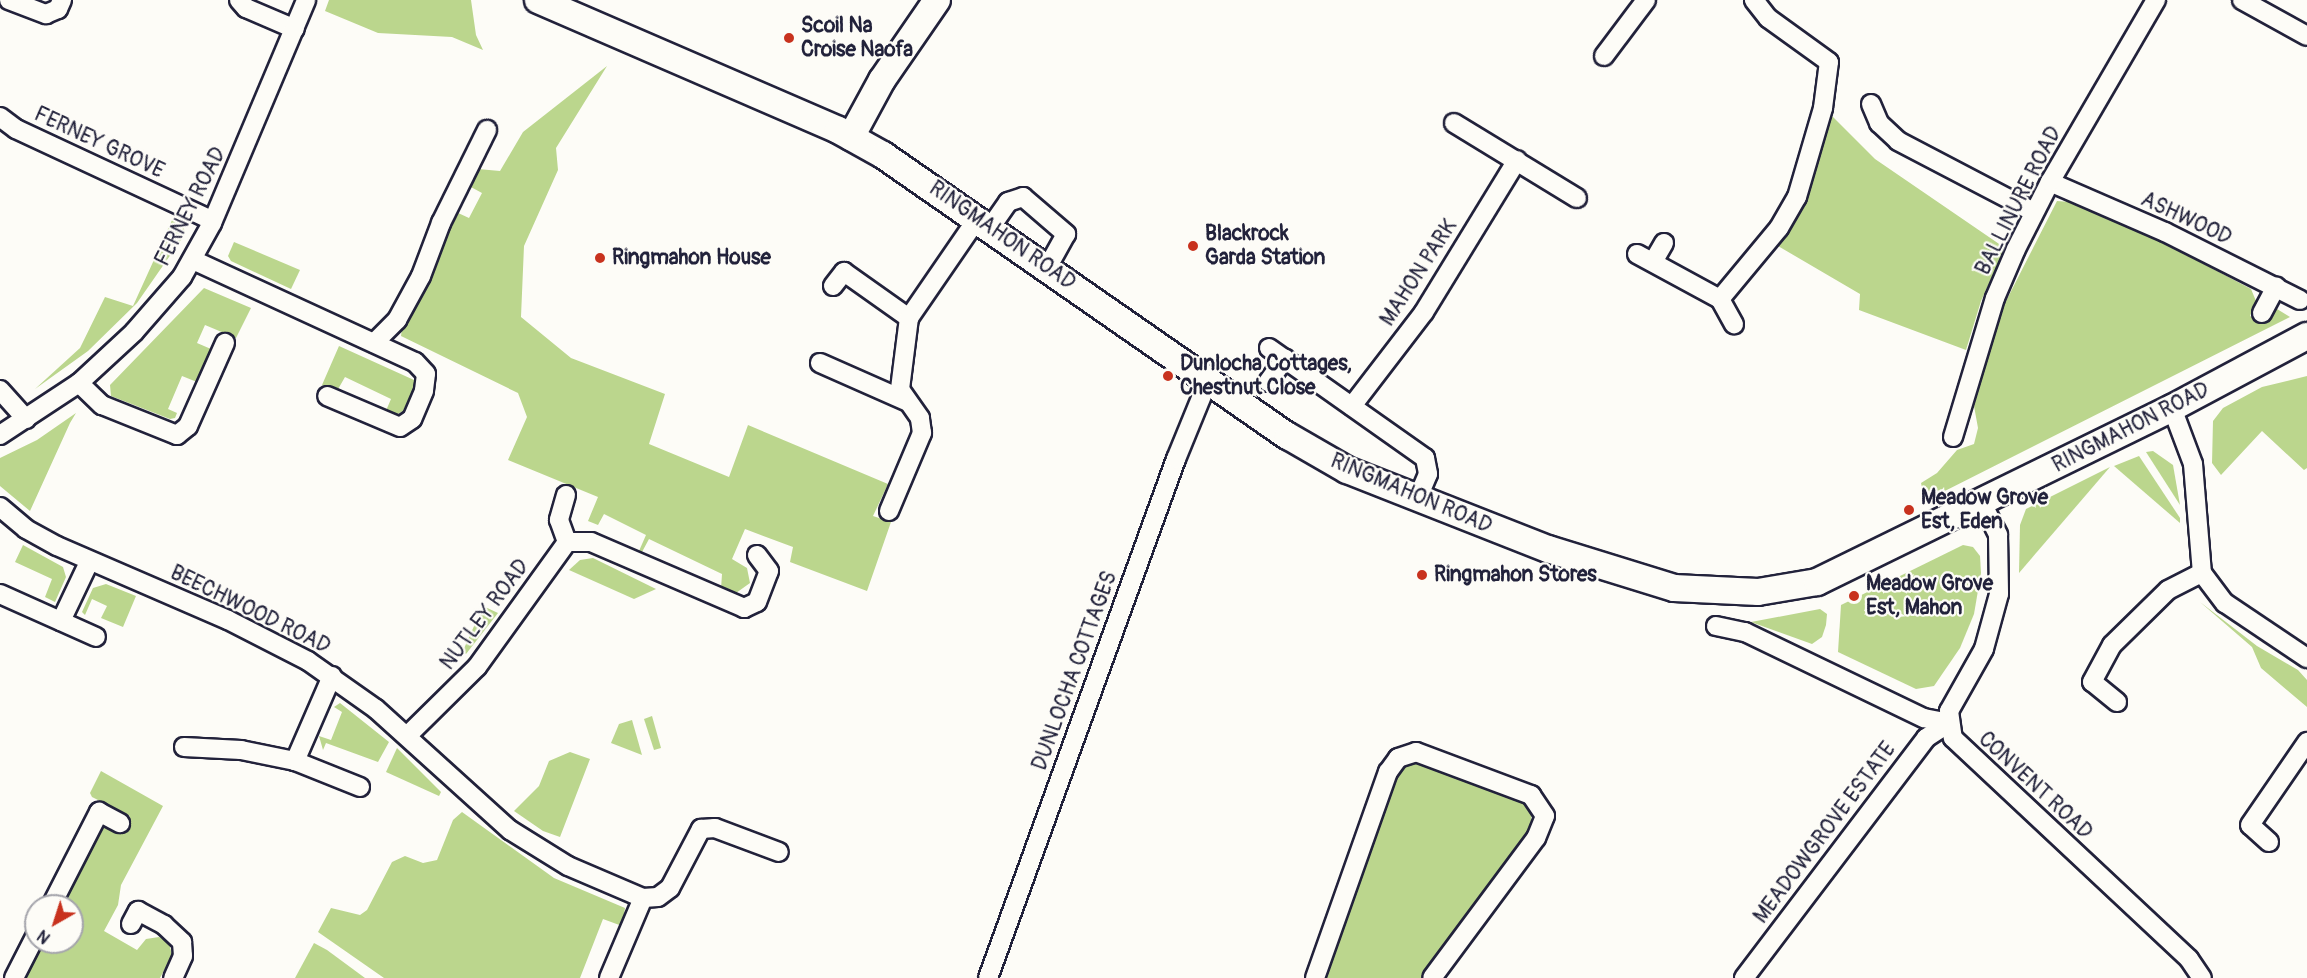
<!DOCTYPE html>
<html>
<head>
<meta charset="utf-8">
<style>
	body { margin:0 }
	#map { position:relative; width:2307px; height:978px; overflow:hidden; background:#fdfcf7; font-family:Pangolin,sans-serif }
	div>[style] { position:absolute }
	.green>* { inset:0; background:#bbd68d }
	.roads { filter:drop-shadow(2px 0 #22223b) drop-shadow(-2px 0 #22223b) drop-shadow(0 2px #22223b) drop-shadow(0 -2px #22223b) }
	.street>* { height:18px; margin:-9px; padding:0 9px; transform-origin:9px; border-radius:9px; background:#fdfcf7 }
	.secondary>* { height:26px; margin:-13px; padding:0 13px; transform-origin:13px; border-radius:13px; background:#fdfcf7 }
	.dots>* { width:16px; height:16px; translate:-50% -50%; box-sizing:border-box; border:3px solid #fdfcf7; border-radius:50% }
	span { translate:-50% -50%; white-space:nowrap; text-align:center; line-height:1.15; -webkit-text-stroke:4.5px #fdfcf7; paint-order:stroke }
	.poi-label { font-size:21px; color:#22223b; font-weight:700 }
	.left { translate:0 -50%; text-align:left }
	.street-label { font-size:21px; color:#22223b }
	.north { position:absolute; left:24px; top:894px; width:60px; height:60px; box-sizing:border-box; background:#fdfcf7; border:2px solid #a5a5ac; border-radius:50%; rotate:219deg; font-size:16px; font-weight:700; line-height:24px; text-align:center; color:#22223b }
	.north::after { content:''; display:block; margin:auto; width:21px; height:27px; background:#c8321e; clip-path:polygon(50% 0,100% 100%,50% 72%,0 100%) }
</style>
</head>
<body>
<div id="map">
	<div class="green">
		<i style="clip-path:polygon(329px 0,471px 0,476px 35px,483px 50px,452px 37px,378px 33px,325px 11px)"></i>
		<i style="clip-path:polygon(607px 66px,556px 148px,558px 170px,524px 246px,521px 317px,571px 358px,665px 394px,649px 444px,729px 477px,748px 425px,888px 484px,873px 516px,891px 522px,867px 591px,790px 562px,793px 547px,745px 529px,732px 559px,747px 568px,750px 583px,736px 593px,721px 589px,722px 574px,649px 539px,642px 552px,639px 551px,646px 535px,604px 514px,598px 525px,588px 521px,598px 497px,508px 460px,527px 417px,518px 393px,401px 336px,402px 328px,437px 265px,456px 212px,469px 218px,482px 193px,469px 186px,478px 169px,500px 171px,523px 132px)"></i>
		<i style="clip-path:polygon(1831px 115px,1875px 159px,2005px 248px,1981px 301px,1966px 350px,1859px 310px,1860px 294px,1778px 246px,1805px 201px)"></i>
		<i style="clip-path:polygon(2057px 201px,2070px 202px,2153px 237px,2251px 289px,2256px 301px,2250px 316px,2266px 323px,2277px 309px,2290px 317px,1925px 501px,1921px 483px,1937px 473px,1957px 450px,1974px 444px,1978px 428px,1974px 406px,2003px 307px)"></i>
		<i style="clip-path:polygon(173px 218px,183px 224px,185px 234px,137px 303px,88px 351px,35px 389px,80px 348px,105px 297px,133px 306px)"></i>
		<i style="clip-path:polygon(234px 242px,300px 270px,291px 289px,231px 261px,228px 256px)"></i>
		<i style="clip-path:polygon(204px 288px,251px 308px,236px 338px,205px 325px,197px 343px,211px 349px,197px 382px,182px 376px,168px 409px,177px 413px,175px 418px,170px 419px,111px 396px,110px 385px)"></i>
		<i style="clip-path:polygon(339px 346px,414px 380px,415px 385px,403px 411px,394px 416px,385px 413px,391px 399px,345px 377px,337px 391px,322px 385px)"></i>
		<i style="clip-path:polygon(2307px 376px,2307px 468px,2304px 470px,2262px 431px,2221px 475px,2212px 463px,2213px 421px,2223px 408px,2262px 387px)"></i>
		<i style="clip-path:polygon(76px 413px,70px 423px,30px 511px,0 486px,0 458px,37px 440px)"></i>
		<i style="clip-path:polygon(2153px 451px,2173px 465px,2180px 505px,2146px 452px)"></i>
		<i style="clip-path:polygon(2139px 456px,2180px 518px,2180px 523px,2114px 466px)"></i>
		<i style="clip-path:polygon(2110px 467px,2019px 573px,2020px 525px,2026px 509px)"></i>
		<i style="clip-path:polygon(23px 545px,63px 567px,66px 577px,55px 602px,45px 597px,52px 579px,15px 562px)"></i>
		<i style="clip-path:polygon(1963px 545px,1973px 547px,1980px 556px,1981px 573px,1974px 614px,1960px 648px,1934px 686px,1916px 689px,1838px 652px,1841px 605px)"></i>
		<i style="clip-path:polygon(593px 558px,656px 589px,634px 599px,569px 570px,580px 560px)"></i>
		<i style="clip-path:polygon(106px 584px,136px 596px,123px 627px,101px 618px,107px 606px,92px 599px,85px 615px,82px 612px,93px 588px)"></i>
		<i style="clip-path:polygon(2200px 602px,2257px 646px,2298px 670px,2307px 680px,2307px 707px,2261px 668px,2252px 647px)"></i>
		<i style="clip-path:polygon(483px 606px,498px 613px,466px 654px,462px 653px)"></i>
		<i style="clip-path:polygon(1820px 609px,1827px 614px,1826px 625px,1822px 637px,1812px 644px,1751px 622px)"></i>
		<i style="clip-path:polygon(340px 703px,389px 742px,378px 762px,326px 743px,323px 750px,319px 736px,331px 740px,342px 712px,334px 707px)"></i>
		<i style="clip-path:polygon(652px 716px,661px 748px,654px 750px,644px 719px)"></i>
		<i style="clip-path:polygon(632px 720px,642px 755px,611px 743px,619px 724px)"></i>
		<i style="clip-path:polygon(397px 748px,441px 792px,439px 796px,386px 772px)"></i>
		<i style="clip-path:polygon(570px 752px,590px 759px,560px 837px,543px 831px,514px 811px,539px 786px,549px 761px)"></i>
		<i style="clip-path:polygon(1416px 762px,1517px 798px,1532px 811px,1530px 829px,1421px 978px,1326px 978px,1391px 788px,1406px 764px)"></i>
		<i style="clip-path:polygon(101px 771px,163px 806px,121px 885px,118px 905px,104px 931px,137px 950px,146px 939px,159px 937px,169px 943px,172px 955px,160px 978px,24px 978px,42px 942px,72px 942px,72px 906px,60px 906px,95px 830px,103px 824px,121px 831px,130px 816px,92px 797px,90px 793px)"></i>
		<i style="clip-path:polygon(462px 812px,554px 878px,625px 908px,622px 926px,603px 919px,580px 978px,384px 978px,318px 932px,331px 908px,360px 915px,367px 910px,392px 862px,405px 856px,423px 863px,437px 860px,453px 820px)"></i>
		<i style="clip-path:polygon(314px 943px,327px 950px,365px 978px,295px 978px)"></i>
	</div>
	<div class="roads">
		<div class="street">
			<i style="left:9px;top:0;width:40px;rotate:21deg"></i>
			<i style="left:46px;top:14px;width:13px;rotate:-23deg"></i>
			<i style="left:58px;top:9px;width:10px;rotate:-66deg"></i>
			<i style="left:239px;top:0;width:11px;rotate:49deg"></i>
			<i style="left:246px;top:8px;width:53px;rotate:23.2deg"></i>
			<i style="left:2242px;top:0;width:74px;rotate:29deg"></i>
			<i style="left:1604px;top:56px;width:70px;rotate:-53.1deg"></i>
			<i style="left:1871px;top:104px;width:21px;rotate:67deg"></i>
			<i style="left:1879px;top:123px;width:26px;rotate:43deg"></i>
			<i style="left:1898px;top:141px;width:153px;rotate:27.6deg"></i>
			<i style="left:0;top:117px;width:20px;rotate:37deg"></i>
			<i style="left:16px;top:129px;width:217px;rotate:25deg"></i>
			<i style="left:1454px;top:123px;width:144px;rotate:31.4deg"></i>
			<i style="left:2050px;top:182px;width:125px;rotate:23.5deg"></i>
			<i style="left:2165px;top:232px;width:151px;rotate:26.7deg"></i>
			<i style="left:990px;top:228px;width:32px;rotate:-55deg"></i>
			<i style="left:1008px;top:202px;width:16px;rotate:-18deg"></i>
			<i style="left:1023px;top:197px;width:57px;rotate:40.7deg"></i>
			<i style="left:1066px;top:234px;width:38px;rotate:119deg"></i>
			<i style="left:1637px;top:254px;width:94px;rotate:28.5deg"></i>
			<i style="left:1720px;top:299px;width:92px;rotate:-50.3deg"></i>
			<i style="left:1779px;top:228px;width:36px;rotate:-60deg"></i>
			<i style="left:1797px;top:197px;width:93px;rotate:-73.7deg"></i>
			<i style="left:1823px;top:108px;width:46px;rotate:-82.6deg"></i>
			<i style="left:1829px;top:62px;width:75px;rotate:-144.2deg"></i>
			<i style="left:1768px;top:18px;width:23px;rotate:-128deg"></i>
			<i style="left:193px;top:260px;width:244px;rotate:24.7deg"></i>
			<i style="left:415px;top:362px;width:16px;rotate:47deg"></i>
			<i style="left:426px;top:374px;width:17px;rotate:97deg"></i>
			<i style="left:424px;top:391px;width:30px;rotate:113deg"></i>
			<i style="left:412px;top:419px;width:14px;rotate:146deg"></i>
			<i style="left:400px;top:427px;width:79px;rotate:-157deg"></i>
			<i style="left:1653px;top:262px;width:22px;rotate:-60deg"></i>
			<i style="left:833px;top:286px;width:18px;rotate:-52deg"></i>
			<i style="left:844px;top:272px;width:80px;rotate:35.3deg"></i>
			<i style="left:1720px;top:299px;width:29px;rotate:61deg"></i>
			<i style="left:2262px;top:313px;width:30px;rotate:-62deg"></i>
			<i style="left:374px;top:343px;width:33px;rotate:-45deg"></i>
			<i style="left:397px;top:320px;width:50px;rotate:-61.4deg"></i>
			<i style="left:421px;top:276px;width:57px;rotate:-69.3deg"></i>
			<i style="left:441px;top:223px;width:104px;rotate:-63.7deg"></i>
			<i style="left:1269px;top:348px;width:191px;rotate:35.2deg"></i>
			<i style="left:1425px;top:458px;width:16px;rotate:79deg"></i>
			<i style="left:1428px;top:474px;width:28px;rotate:113deg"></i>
			<i style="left:820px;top:363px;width:94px;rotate:23.8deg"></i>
			<i style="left:1268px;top:382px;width:29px;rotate:-54deg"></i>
			<i style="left:79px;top:383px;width:32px;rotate:44deg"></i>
			<i style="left:102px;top:405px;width:81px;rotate:21.8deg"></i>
			<i style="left:177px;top:435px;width:14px;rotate:-39deg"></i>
			<i style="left:188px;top:426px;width:91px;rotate:-66deg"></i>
			<i style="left:0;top:390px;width:39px;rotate:48deg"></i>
			<i style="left:1352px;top:406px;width:118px;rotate:-52.5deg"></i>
			<i style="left:1424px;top:312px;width:178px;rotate:-58.5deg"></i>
			<i style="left:2172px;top:408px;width:60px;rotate:69.4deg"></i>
			<i style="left:2193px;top:464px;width:109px;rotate:85.3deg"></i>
			<i style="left:2202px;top:573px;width:38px;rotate:53deg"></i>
			<i style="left:2225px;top:603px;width:99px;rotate:33.9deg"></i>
			<i style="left:0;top:435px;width:95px;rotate:-33.4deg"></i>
			<i style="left:79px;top:383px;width:75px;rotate:-42.8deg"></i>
			<i style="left:134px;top:332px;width:73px;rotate:-48.9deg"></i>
			<i style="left:182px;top:277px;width:62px;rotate:-60.9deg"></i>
			<i style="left:212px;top:223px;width:242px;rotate:-67.1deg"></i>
			<i style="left:1953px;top:437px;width:145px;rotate:-73.2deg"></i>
			<i style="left:1995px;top:298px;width:53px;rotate:-66.8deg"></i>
			<i style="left:2016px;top:249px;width:75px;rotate:-63.1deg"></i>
			<i style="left:2050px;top:182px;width:211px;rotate:-59.8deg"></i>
			<i style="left:566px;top:495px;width:26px;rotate:106deg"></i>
			<i style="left:559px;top:520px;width:23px;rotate:70deg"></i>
			<i style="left:1982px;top:503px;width:36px;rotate:63deg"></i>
			<i style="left:1998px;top:535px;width:59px;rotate:89deg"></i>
			<i style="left:1999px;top:594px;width:57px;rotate:105.3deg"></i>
			<i style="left:1984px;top:649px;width:71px;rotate:119.4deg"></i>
			<i style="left:1949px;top:711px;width:27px;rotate:82deg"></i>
			<i style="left:1953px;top:738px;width:323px;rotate:43.1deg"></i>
			<i style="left:2189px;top:959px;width:23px;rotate:56deg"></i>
			<i style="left:0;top:507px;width:34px;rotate:40deg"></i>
			<i style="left:26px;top:529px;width:35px;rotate:29deg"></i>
			<i style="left:57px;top:546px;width:186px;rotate:23.4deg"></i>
			<i style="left:228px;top:620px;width:90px;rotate:27.1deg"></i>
			<i style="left:308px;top:661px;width:83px;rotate:35.2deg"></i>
			<i style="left:376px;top:709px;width:181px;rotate:42.1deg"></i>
			<i style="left:510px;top:830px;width:68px;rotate:31.8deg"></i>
			<i style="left:568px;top:866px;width:82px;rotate:23.1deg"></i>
			<i style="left:889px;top:511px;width:85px;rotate:-67.1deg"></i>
			<i style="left:922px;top:433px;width:15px;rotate:-98deg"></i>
			<i style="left:920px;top:418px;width:35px;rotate:-125deg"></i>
			<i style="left:900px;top:389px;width:72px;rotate:-82.8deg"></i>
			<i style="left:909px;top:318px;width:120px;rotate:-55.5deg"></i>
			<i style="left:0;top:594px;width:105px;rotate:24.1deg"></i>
			<i style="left:61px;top:621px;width:65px;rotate:-64.6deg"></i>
			<i style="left:1716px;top:626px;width:30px;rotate:12deg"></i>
			<i style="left:1745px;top:632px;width:199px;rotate:25.7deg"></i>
			<i style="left:1924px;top:718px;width:25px;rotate:11deg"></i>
			<i style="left:332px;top:676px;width:93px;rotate:113.5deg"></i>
			<i style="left:295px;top:761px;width:70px;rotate:21.8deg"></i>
			<i style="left:2117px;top:702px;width:32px;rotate:-141deg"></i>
			<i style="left:2092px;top:682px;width:42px;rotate:-61.6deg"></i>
			<i style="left:2112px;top:645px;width:78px;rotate:-44.5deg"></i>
			<i style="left:2168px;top:590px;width:38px;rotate:-27deg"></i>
			<i style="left:407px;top:736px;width:98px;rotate:-44.6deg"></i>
			<i style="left:477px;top:667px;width:154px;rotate:-54.2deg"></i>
			<i style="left:567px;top:542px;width:24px"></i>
			<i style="left:591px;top:542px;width:167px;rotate:23.3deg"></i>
			<i style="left:744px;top:608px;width:14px;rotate:-25deg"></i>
			<i style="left:757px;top:602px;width:33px;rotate:-69deg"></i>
			<i style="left:769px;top:571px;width:20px;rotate:-127deg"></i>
			<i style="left:184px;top:747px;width:57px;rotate:3deg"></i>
			<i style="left:241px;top:750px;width:55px;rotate:11.5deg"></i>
			<i style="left:2269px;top:842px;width:25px;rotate:-138deg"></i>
			<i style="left:2250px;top:825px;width:101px;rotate:-55.5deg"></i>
			<i style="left:51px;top:906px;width:106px;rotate:-62.9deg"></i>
			<i style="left:99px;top:812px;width:24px;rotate:28deg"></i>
			<i style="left:131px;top:924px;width:15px;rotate:-62deg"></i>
			<i style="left:138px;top:911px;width:30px;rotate:28deg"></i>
			<i style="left:164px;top:925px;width:25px;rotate:43deg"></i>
			<i style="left:182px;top:942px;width:14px;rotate:86deg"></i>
			<i style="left:183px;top:956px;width:24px;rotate:114deg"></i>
			<i style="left:14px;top:978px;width:48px;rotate:-62.9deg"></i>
			<i style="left:609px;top:978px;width:87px;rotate:-67deg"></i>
			<i style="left:643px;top:898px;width:15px;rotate:-4deg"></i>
			<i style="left:658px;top:897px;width:15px;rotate:-37deg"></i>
			<i style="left:670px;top:888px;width:67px;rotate:-62.3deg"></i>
			<i style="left:701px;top:829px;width:14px;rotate:-4deg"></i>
			<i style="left:715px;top:828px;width:68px;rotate:20.6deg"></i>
			<i style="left:988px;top:978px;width:552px;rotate:-70.09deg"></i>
			<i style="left:1176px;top:459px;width:84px;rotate:-67.7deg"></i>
			<i style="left:1315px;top:978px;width:219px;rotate:-70.5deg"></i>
			<i style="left:1388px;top:772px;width:17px;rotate:-54deg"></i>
			<i style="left:1398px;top:758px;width:19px;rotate:-18deg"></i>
			<i style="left:1416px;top:752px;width:123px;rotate:20.5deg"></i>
			<i style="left:1531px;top:795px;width:25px;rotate:56deg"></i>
			<i style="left:1545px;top:816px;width:24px;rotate:112deg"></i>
			<i style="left:1536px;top:838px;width:174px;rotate:126.6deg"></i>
			<i style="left:1744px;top:978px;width:301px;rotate:-52.8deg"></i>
			<i style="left:1926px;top:738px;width:27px;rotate:-33deg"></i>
		</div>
		<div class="secondary">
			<i style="left:538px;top:0;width:327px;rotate:23.4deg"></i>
			<i style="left:838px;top:130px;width:51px;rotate:29.1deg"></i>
			<i style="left:883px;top:155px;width:493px;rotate:34.8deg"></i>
			<i style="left:1288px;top:436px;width:68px;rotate:30deg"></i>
			<i style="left:1347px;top:470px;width:216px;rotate:21.5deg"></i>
			<i style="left:1548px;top:549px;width:132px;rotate:17.2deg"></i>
			<i style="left:1674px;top:588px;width:84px;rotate:2.7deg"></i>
			<i style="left:1758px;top:592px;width:60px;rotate:-9.6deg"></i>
			<i style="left:1817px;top:582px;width:395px;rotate:-26.1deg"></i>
			<i style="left:2172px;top:408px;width:153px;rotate:-28.1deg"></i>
			<i style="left:851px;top:137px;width:65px;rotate:-61.5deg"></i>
			<i style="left:882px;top:80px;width:97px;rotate:-55.5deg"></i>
		</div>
	</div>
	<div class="dots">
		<i style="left:789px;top:38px;background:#c8321e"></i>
		<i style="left:1193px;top:246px;background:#c8321e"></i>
		<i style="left:600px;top:258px;background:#c8321e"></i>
		<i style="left:1168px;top:376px;background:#c8321e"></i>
		<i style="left:1909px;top:510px;background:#c8321e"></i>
		<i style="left:1422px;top:575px;background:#c8321e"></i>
		<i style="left:1854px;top:596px;background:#c8321e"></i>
	</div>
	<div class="poi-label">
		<span class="left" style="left:801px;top:38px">Scoil Na<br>Croise Naofa</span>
		<span class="left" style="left:1205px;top:246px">Blackrock<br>Garda Station</span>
		<span class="left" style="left:612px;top:258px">Ringmahon House</span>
		<span class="left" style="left:1180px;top:376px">Dunlocha Cottages,<br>Chestnut Close</span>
		<span class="left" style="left:1921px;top:510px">Meadow Grove<br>Est, Eden</span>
		<span class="left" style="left:1434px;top:575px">Ringmahon Stores</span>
		<span class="left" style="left:1866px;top:596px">Meadow Grove<br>Est, Mahon</span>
	</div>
	<div class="street-label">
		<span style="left:99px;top:143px;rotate:25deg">FERNEY GROVE</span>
		<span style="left:2019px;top:201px;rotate:-63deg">BALLINURE ROAD</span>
		<span style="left:191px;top:207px;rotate:-63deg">FERNEY ROAD</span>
		<span style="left:2186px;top:219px;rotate:25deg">ASHWOOD</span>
		<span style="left:1002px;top:236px;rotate:35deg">RINGMAHON ROAD</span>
		<span style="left:1419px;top:273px;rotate:-57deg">MAHON PARK</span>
		<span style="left:2131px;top:428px;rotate:-27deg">RINGMAHON ROAD</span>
		<span style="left:1411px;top:494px;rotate:23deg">RINGMAHON ROAD</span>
		<span style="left:250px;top:610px;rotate:26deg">BEECHWOOD ROAD</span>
		<span style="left:485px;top:615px;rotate:-53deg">NUTLEY ROAD</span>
		<span style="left:1075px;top:671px;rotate:-70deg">DUNLOCHA COTTAGES</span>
		<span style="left:2035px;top:786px;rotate:43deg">CONVENT ROAD</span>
		<span style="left:1825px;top:833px;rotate:-53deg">MEADOWGROVE ESTATE</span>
	</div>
	<div class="north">N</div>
</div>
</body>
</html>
